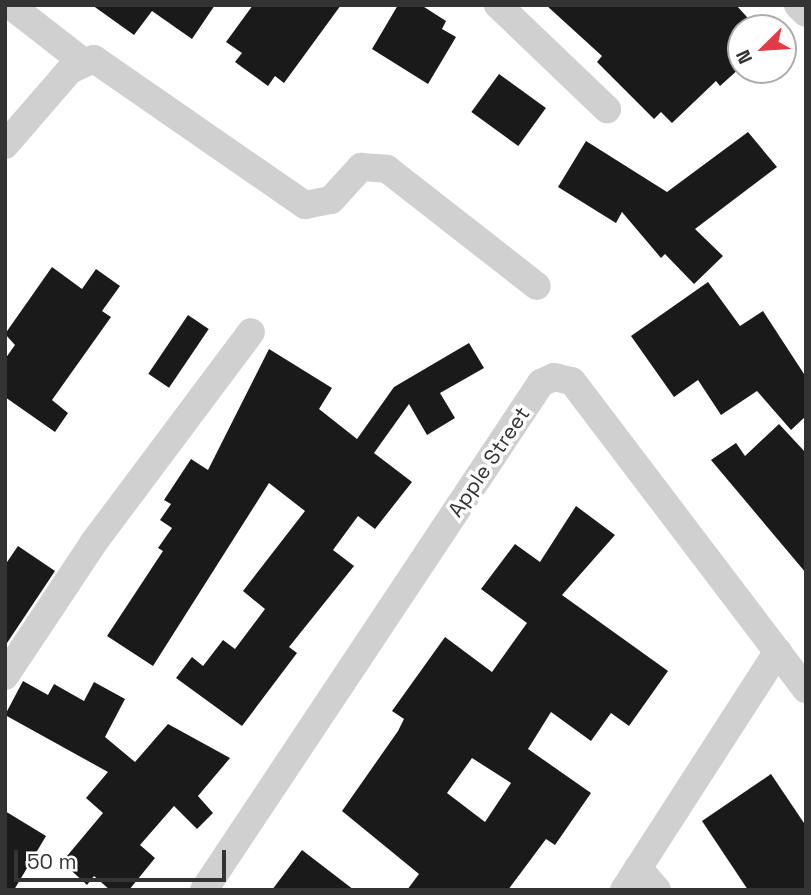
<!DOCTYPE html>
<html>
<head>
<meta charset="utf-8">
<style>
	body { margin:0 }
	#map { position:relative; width:811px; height:895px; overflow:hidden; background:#fff; font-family:"Space Grotesk",sans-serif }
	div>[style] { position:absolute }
	.building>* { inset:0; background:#1a1a1a; transform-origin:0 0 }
	.minor>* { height:28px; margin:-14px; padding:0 14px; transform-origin:14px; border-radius:14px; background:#d0d0d0 }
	span { translate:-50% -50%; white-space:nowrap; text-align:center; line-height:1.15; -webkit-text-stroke:7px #fff; paint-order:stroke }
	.street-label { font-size:21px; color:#333 }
	.frame { position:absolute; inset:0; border:7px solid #333; pointer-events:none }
	.north { position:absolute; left:727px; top:14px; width:70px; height:70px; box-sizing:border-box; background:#fff; border:2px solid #adadad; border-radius:50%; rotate:246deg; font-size:19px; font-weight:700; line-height:28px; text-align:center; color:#333 }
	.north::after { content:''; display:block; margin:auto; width:24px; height:32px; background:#e63946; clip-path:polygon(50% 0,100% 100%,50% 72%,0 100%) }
	.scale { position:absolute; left:14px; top:850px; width:212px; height:32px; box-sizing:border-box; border:4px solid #333; border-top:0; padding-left:9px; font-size:21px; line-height:24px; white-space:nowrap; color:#333; -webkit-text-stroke:5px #fff; paint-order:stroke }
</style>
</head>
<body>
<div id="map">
	<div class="building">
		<i style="clip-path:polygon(92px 5px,215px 5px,192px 39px,152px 11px,134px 35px)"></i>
		<i style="clip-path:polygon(253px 5px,341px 5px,284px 83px,275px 76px,268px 86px,235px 62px,242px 53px,226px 42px)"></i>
		<i style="clip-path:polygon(398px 5px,421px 5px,446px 21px,442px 29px,456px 37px,428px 84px,372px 49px)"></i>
		<i style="clip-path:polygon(546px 5px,736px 5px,757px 28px,741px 28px,741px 67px,720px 86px,716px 81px,672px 123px,661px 112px,654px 119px,597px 62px,602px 56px)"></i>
		<i style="left:499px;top:74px;width:58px;height:47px;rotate:36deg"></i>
		<i style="clip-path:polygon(748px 132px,777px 167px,695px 229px,723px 256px,694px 284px,665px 254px,661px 258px,622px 212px,616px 223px,558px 187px,586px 141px,667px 192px)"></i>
		<i style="clip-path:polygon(52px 267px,82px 289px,96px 269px,120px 286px,102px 311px,111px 317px,52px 400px,68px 413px,55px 432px,5px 397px,5px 359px,15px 345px,5px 334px)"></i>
		<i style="clip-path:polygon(708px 282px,740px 326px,763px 311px,806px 377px,806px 416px,791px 430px,757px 391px,721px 415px,698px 380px,674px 397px,631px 336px)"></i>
		<i style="left:188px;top:315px;width:25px;height:71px;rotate:34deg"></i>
		<i style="clip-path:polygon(469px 343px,484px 368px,440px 393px,455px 418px,427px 435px,409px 404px,374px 453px,412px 482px,375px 529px,358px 516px,333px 550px,354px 566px,289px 647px,297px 653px,242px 726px,176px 678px,192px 657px,203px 666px,223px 640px,235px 649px,265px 609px,243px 591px,305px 511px,269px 483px,153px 666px,107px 636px,163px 551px,158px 548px,172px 528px,160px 520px,171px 504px,164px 500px,191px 459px,208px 470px,269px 349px,332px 388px,319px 409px,357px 439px,394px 387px)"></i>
		<i style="clip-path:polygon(779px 424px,806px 453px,806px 573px,711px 460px,736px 443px,745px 456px)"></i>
		<i style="clip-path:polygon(evenodd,576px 506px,615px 535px,562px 595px,668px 671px,629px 726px,611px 713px,591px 741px,551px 712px,528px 749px,591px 793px,555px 845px,546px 839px,508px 890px,407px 890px,419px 874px,342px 811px,398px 731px,404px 719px,392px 711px,445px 637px,492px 672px,527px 623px,481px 589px,515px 544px,540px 562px,576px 506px,472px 758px,511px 783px,485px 822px,447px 793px,472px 758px)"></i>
		<i style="clip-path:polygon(18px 546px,55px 571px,5px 646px,5px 565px)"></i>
		<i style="clip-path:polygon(23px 681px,48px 695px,54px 684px,84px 701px,94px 682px,125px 699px,105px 737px,135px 762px,168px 724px,230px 758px,198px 796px,213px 813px,197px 829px,174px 806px,140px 845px,155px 858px,129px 890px,110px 890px,94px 876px,87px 885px,62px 862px,103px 813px,86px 798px,108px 772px,5px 715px)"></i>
		<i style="clip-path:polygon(771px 774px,806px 826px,806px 890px,748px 890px,702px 821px)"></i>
		<i style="clip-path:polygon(5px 811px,46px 836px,14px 890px,5px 890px)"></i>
		<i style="clip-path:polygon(302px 850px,354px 890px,272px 890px)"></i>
	</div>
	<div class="minor">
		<i style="left:10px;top:5px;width:91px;rotate:37.9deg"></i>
		<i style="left:498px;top:5px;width:151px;rotate:43.7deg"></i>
		<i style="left:798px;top:5px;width:11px;rotate:45deg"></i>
		<i style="left:5px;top:145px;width:99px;rotate:-49.1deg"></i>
		<i style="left:70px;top:70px;width:26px;rotate:-25deg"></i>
		<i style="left:94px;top:59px;width:257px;rotate:34.7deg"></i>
		<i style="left:305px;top:205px;width:26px;rotate:-11deg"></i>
		<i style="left:331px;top:200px;width:45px;rotate:-47.7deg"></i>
		<i style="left:361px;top:167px;width:26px;rotate:4deg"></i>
		<i style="left:387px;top:169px;width:190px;rotate:38deg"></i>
		<i style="left:5px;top:676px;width:161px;rotate:-56.4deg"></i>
		<i style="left:94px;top:542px;width:262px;rotate:-53.2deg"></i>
		<i style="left:638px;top:868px;width:29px;rotate:49deg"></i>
		<i style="left:204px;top:890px;width:609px;rotate:-56.39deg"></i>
		<i style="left:541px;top:383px;width:14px;rotate:-25deg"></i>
		<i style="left:554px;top:377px;width:18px;rotate:13deg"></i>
		<i style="left:572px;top:381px;width:387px;rotate:52.8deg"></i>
		<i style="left:624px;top:890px;width:284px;rotate:-57.2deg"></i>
	</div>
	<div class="street-label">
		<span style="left:489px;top:462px;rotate:-56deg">Apple Street</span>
	</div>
	<div class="frame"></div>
	<div class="north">N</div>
	<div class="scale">50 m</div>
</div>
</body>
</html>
